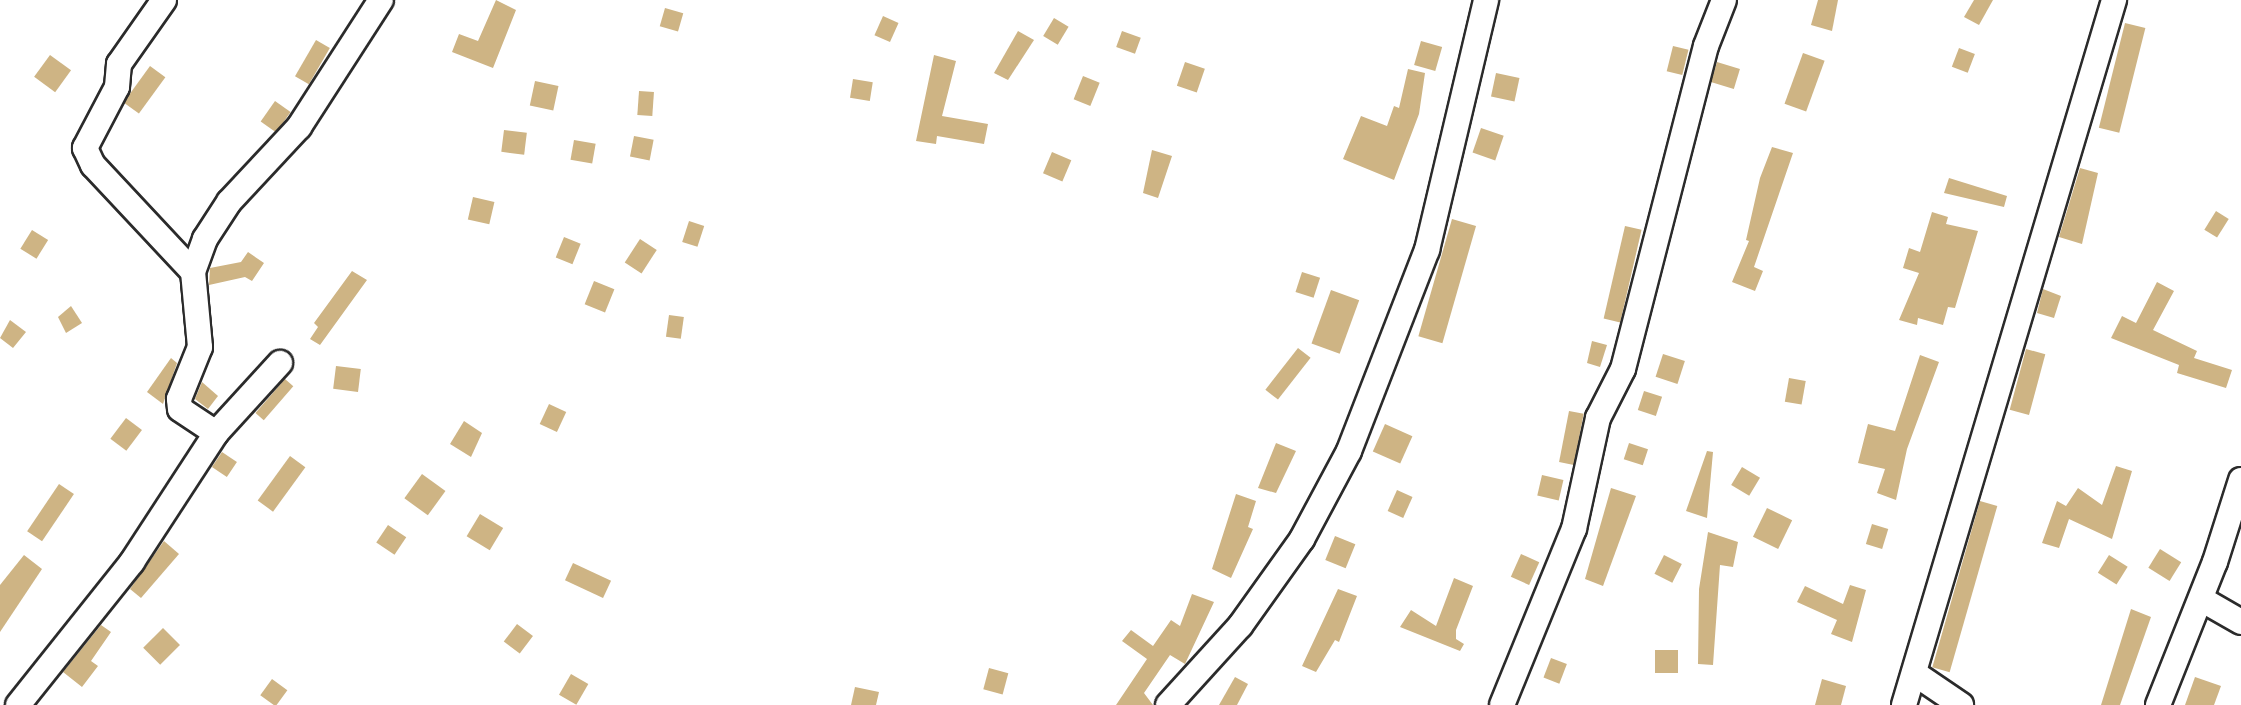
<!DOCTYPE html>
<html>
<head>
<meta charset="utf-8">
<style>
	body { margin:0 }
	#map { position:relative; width:2241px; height:705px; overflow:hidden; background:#fff; font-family:"Gochi Hand",sans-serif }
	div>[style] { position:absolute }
	.building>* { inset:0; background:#ceb484; transform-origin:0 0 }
	.roads { filter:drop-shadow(2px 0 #2b2b2b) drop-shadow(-2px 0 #2b2b2b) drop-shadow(0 2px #2b2b2b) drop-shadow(0 -2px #2b2b2b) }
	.minor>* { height:24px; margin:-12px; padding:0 12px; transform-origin:12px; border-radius:12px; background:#fff }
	span { translate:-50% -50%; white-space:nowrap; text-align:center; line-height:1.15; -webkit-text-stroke:7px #fff; paint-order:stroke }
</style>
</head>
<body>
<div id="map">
	<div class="building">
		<i style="clip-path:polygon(496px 0,516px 10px,493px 68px,452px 52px,459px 34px,478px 41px)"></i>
		<i style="clip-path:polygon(1818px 0,1838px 0,1832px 31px,1811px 25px)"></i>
		<i style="clip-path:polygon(1974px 0,1993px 0,1979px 25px,1964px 17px)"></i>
		<i style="left:665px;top:8px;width:19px;height:19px;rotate:16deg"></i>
		<i style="left:883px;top:16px;width:17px;height:21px;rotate:24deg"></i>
		<i style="left:1054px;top:18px;width:17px;height:21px;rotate:31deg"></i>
		<i style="left:2125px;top:23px;width:21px;height:108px;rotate:14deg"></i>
		<i style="clip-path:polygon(1018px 31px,1034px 40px,1008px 80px,994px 73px)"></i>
		<i style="left:1122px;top:31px;width:20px;height:17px;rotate:20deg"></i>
		<i style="left:316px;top:40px;width:16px;height:42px;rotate:30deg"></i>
		<i style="left:1421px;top:41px;width:22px;height:25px;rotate:16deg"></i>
		<i style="left:1673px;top:46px;width:16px;height:26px;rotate:14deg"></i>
		<i style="left:1959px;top:48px;width:17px;height:20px;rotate:21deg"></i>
		<i style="left:1803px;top:53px;width:23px;height:54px;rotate:20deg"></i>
		<i style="left:50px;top:55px;width:26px;height:27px;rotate:36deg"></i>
		<i style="clip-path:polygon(934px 55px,956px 61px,942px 116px,988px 124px,984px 144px,937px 136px,936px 144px,916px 141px)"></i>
		<i style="left:1185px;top:62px;width:21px;height:25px;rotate:19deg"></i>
		<i style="left:1717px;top:62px;width:24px;height:21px;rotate:17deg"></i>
		<i style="left:150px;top:66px;width:19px;height:45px;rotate:36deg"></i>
		<i style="clip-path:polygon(1408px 69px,1425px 73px,1419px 114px,1394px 180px,1343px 159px,1361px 116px,1387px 126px,1394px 106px,1399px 108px)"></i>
		<i style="left:1496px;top:73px;width:24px;height:24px;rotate:12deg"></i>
		<i style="left:1083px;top:76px;width:18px;height:25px;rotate:22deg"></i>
		<i style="left:853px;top:79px;width:20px;height:19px;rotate:9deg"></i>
		<i style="left:535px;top:81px;width:24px;height:25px;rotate:12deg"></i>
		<i style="left:639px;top:91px;width:15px;height:24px;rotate:4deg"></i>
		<i style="left:275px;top:101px;width:19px;height:25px;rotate:35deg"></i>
		<i style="left:1481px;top:128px;width:24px;height:26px;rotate:19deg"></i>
		<i style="left:504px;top:130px;width:23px;height:22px;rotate:7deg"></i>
		<i style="left:634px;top:136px;width:20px;height:21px;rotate:11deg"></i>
		<i style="left:574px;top:140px;width:22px;height:20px;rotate:10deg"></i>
		<i style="clip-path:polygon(1772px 147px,1793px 153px,1754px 267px,1763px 271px,1755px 291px,1732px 282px,1749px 241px,1746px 240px,1760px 178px)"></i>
		<i style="clip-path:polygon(1152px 150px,1172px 156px,1158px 198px,1143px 193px)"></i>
		<i style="left:1052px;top:152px;width:21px;height:23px;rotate:23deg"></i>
		<i style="clip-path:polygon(2080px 168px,2098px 173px,2082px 244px,2059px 237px)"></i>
		<i style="clip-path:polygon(1949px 178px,2007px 196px,2004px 207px,1944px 193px)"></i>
		<i style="left:473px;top:197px;width:22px;height:23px;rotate:13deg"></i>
		<i style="left:2216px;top:211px;width:15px;height:22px;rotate:32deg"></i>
		<i style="clip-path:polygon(1932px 212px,1948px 217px,1946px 224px,1978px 231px,1955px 308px,1948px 307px,1943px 325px,1918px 318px,1917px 325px,1899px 320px,1919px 273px,1903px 268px,1909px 248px,1920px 252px)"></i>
		<i style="left:1452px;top:219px;width:25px;height:122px;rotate:16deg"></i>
		<i style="left:689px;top:221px;width:16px;height:22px;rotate:18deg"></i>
		<i style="left:1625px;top:226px;width:17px;height:95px;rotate:13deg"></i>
		<i style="left:32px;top:230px;width:19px;height:22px;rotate:32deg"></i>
		<i style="left:564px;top:237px;width:18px;height:22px;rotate:22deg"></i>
		<i style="left:640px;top:239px;width:20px;height:28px;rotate:33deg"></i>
		<i style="clip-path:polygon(248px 252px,264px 263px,252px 281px,245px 277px,209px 285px,210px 268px,241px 262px)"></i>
		<i style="clip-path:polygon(352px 271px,367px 280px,320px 345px,310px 339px,318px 327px,314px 323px)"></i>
		<i style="left:1302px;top:272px;width:19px;height:21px;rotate:18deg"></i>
		<i style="left:594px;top:281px;width:22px;height:25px;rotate:22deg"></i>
		<i style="clip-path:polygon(2157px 282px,2174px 291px,2153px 330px,2197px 351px,2194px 358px,2232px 370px,2226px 388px,2177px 373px,2179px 365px,2111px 338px,2122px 316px,2136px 323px)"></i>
		<i style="clip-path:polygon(2043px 289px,2061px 296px,2054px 318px,2037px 313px)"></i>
		<i style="left:1331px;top:290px;width:30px;height:57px;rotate:20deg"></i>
		<i style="clip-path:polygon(71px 306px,82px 323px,66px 333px,58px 317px)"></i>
		<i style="left:669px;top:315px;width:15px;height:22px;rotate:8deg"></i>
		<i style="clip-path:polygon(10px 320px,26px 332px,13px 348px,0 338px)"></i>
		<i style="clip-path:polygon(1592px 341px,1607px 345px,1600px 367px,1587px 363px)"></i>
		<i style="left:1298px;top:348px;width:16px;height:53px;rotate:38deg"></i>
		<i style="left:2026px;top:349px;width:20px;height:63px;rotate:15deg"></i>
		<i style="left:1663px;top:354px;width:23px;height:24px;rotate:18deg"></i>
		<i style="clip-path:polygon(1920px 355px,1939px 362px,1907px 449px,1896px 500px,1877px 493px,1885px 469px,1858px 463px,1868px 424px,1895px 431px)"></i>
		<i style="clip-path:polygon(171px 358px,177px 363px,163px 404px,147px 392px)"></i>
		<i style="left:336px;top:366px;width:25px;height:23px;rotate:7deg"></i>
		<i style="left:1789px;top:378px;width:17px;height:24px;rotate:10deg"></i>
		<i style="left:285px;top:379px;width:11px;height:45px;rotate:41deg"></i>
		<i style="clip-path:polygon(202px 382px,218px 396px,208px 409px,195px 399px)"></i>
		<i style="left:1644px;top:391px;width:19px;height:20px;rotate:18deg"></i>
		<i style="left:549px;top:404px;width:19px;height:22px;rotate:25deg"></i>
		<i style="left:1569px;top:411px;width:15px;height:52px;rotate:11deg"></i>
		<i style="left:126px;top:418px;width:20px;height:26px;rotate:37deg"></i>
		<i style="clip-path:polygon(464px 421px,482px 433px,471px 457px,450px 444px)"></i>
		<i style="left:1385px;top:424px;width:30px;height:30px;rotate:24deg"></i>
		<i style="clip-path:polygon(1276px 443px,1296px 451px,1276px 493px,1258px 488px)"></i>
		<i style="left:1629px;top:443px;width:20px;height:17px;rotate:18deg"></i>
		<i style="clip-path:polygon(1707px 451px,1713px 452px,1707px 518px,1686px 511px)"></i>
		<i style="left:222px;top:452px;width:18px;height:18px;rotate:34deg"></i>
		<i style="left:290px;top:456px;width:19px;height:55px;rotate:36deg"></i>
		<i style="clip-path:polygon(2116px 466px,2132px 471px,2112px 539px,2069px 519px,2059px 548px,2042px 543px,2057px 501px,2066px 506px,2078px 488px,2102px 505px)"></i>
		<i style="left:1742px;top:467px;width:21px;height:21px;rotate:31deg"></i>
		<i style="left:422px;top:474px;width:29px;height:30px;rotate:36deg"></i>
		<i style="left:1542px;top:475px;width:22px;height:21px;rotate:13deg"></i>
		<i style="left:59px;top:484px;width:18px;height:57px;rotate:34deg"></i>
		<i style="clip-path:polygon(1611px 488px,1636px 496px,1603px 586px,1585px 579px)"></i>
		<i style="left:1397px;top:490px;width:17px;height:23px;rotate:24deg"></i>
		<i style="clip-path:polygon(1236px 494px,1256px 501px,1248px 527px,1253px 529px,1231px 578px,1212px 569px)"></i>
		<i style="left:1980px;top:501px;width:18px;height:173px;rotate:16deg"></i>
		<i style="left:1767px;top:508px;width:28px;height:32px;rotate:26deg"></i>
		<i style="left:480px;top:514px;width:27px;height:26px;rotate:31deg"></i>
		<i style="left:1872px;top:524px;width:17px;height:21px;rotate:17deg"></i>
		<i style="left:388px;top:525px;width:22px;height:21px;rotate:34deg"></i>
		<i style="clip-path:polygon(1708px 532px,1738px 542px,1733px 567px,1720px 565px,1713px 665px,1698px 664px,1699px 589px)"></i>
		<i style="left:1335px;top:536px;width:22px;height:26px;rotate:22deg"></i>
		<i style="clip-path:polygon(164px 541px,179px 554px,141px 598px,130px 589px)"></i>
		<i style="left:2160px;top:549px;width:25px;height:22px;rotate:32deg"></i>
		<i style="left:1521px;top:554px;width:20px;height:25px;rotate:24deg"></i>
		<i style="clip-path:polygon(24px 555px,42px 569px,0 632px,0 585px)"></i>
		<i style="left:1664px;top:555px;width:20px;height:21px;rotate:27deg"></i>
		<i style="left:2109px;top:555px;width:22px;height:21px;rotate:32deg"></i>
		<i style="left:573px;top:563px;width:42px;height:19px;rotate:25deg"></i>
		<i style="clip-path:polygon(1454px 578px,1473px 586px,1456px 630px,1456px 639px,1464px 644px,1460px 651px,1400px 627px,1411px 610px,1436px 626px)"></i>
		<i style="clip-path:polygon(1850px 585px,1866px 590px,1852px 642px,1831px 634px,1837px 620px,1797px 602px,1805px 586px,1843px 604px)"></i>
		<i style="clip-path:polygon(1338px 589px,1357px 596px,1339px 642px,1335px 640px,1316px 672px,1302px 666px)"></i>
		<i style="clip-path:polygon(1192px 594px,1214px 602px,1185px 664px,1170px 655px,1144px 693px,1153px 705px,1116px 705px,1147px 659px,1122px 641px,1131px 630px,1153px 646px,1171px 620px,1180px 626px)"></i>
		<i style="clip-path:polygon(2131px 609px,2151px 617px,2120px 705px,2101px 705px)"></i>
		<i style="left:517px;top:624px;width:20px;height:22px;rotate:37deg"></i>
		<i style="clip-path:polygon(101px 625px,111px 632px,91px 661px,98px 666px,82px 687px,63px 672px)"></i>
		<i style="left:163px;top:628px;width:24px;height:28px;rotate:45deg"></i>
		<i style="left:1655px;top:650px;width:23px;height:23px"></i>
		<i style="left:1551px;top:658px;width:17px;height:21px;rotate:21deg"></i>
		<i style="left:989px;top:668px;width:20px;height:22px;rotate:15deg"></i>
		<i style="left:571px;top:674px;width:20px;height:24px;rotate:30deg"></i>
		<i style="clip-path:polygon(1235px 677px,1248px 684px,1237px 705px,1219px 705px)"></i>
		<i style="clip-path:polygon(2195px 677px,2221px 686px,2214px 705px,2185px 705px)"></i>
		<i style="left:272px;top:679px;width:19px;height:20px;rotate:36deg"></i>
		<i style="clip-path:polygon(1822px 679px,1846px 686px,1841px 705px,1815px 705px)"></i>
		<i style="clip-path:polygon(855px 687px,879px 692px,876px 705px,851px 705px)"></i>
	</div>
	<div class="roads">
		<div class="minor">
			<i style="left:164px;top:0;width:78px;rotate:125.1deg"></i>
			<i style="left:119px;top:64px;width:23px;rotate:95deg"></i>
			<i style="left:117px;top:87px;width:69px;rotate:117.7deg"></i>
			<i style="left:85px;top:148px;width:19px;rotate:65deg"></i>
			<i style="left:93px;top:165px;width:146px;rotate:46.9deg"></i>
			<i style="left:216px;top:433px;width:43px;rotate:-146.3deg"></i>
			<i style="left:180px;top:409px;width:10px;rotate:-96deg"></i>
			<i style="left:179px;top:399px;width:56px;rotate:-68deg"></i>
			<i style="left:200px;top:347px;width:75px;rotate:-95.3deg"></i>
			<i style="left:193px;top:272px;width:35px;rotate:-70deg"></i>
			<i style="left:205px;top:239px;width:44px;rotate:-57deg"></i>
			<i style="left:229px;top:202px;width:103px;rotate:-47deg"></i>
			<i style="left:299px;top:127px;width:151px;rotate:-57.2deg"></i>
			<i style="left:2201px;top:599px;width:46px;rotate:29.9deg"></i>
			<i style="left:1914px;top:673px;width:57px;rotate:34.2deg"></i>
			<i style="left:18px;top:705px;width:183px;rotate:-51.4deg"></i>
			<i style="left:132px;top:562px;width:154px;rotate:-56.9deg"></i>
			<i style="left:216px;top:433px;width:95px;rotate:-47.6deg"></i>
			<i style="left:1168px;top:705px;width:107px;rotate:-47.7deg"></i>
			<i style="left:1240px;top:626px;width:107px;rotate:-54.5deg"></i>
			<i style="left:1302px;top:539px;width:100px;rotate:-61.9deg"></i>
			<i style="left:1349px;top:451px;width:216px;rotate:-68.8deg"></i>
			<i style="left:1427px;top:250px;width:257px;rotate:-76.7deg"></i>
			<i style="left:1502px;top:705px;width:190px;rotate:-67.8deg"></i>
			<i style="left:1574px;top:529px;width:114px;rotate:-77.8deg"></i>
			<i style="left:1598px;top:418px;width:55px;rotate:-63deg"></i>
			<i style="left:1623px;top:369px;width:333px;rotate:-75.6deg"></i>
			<i style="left:1706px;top:46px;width:49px;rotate:-68.6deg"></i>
			<i style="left:1904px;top:705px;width:736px;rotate:-73.41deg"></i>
			<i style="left:2158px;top:705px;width:154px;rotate:-68.3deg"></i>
			<i style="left:2215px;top:562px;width:86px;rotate:-72.4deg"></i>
		</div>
	</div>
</div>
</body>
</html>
